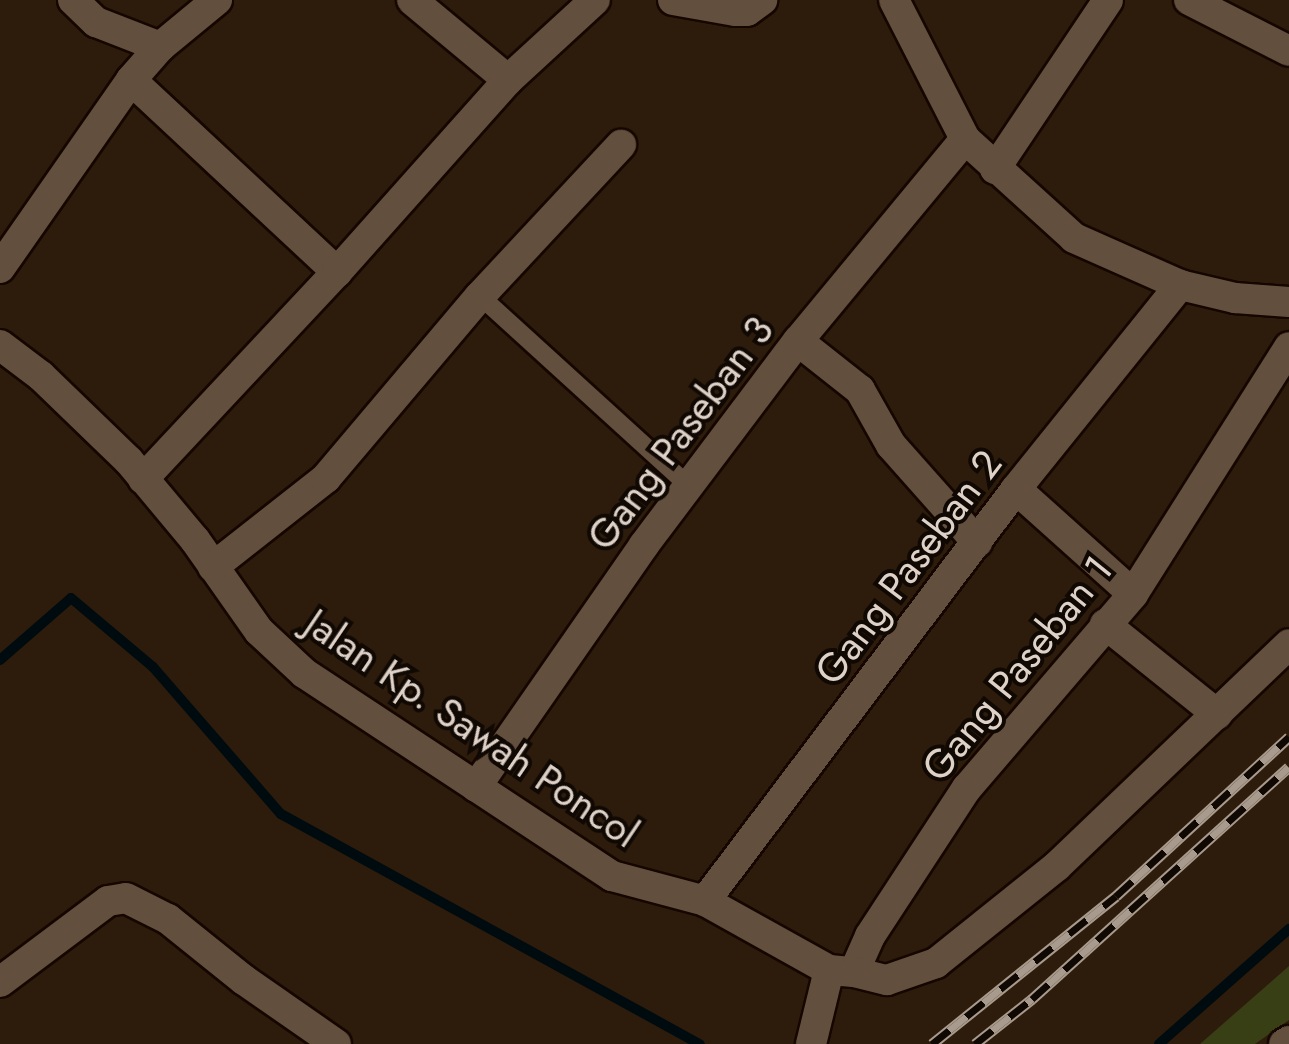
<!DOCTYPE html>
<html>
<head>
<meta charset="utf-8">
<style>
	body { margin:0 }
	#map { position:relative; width:1289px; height:1044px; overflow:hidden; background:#2d1c0b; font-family:Jost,sans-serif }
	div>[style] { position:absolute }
	.green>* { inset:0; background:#393f14 }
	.stream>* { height:10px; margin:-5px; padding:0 5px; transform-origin:5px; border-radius:5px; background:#000b0f }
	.roads { filter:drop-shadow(2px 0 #150600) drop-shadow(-2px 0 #150600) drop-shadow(0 2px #150600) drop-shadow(0 -2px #150600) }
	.lane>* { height:18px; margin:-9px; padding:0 9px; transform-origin:9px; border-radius:9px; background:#634f3d }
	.street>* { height:30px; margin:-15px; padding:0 15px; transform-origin:15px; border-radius:15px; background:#634f3d }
	.secondary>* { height:30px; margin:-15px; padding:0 15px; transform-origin:15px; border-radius:15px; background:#634f3d }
	.rail>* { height:11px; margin-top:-5.5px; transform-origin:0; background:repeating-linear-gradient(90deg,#100803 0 22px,#a89b8e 0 44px); box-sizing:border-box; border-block:2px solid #a89b8e }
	span { translate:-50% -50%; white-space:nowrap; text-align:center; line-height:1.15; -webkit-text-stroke:8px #100803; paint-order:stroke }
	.street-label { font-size:40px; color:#ded2c8 }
</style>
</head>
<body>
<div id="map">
	<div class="green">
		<i style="clip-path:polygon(1289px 966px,1289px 1020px,1255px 1044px,1200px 1044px)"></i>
	</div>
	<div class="stream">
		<i style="left:0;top:660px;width:94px;rotate:-41.1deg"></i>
		<i style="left:71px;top:598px;width:107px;rotate:40.1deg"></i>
		<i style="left:153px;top:667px;width:195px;rotate:49deg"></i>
		<i style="left:281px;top:814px;width:478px;rotate:28.8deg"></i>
		<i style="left:1159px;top:1044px;width:174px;rotate:-41.5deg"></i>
	</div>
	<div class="roads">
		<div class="lane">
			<i style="left:480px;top:296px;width:284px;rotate:42.3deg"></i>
		</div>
		<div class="street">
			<i style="left:73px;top:0;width:32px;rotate:44deg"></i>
			<i style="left:96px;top:22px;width:69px;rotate:21.3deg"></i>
			<i style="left:412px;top:0;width:125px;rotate:39.8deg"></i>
			<i style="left:673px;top:0;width:63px;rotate:10.1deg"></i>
			<i style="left:735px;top:11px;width:12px"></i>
			<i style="left:747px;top:11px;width:19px;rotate:-36deg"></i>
			<i style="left:894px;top:0;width:156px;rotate:62.9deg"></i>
			<i style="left:965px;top:139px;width:147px;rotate:42.2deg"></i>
			<i style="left:1074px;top:238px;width:116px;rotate:23.9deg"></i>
			<i style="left:1180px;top:285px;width:57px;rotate:13.3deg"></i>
			<i style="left:1235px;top:298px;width:54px;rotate:4.2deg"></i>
			<i style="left:1189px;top:0;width:112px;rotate:27deg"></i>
			<i style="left:131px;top:80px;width:282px;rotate:43deg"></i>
			<i style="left:995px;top:169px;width:203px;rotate:-56.2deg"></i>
			<i style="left:0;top:268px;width:229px;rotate:-55.1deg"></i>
			<i style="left:131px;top:80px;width:44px;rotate:-48.7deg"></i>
			<i style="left:160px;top:47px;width:74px;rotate:-39.5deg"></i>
			<i style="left:798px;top:341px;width:79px;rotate:38.3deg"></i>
			<i style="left:860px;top:390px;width:63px;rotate:60.6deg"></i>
			<i style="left:891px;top:445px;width:130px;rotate:48.4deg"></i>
			<i style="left:0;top:345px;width:51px;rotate:37.1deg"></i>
			<i style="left:41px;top:376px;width:122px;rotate:44deg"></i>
			<i style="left:129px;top:461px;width:103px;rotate:50.1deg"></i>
			<i style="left:195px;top:540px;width:111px;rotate:54.9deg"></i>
			<i style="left:259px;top:631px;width:62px;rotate:43deg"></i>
			<i style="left:304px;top:673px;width:369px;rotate:33.4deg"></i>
			<i style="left:612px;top:876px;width:96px;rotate:15deg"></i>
			<i style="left:705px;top:901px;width:142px;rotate:29.1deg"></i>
			<i style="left:829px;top:970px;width:25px;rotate:5deg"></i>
			<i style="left:854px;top:972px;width:39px;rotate:-66deg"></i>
			<i style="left:870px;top:936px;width:177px;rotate:-56.8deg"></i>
			<i style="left:967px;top:788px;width:255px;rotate:-49.4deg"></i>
			<i style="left:1133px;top:594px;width:292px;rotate:-57.7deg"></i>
			<i style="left:143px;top:479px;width:284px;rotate:-46.9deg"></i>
			<i style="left:337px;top:272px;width:257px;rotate:-48.3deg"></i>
			<i style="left:508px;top:80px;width:118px;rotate:-42.6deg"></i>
			<i style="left:1016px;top:489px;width:157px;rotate:41.9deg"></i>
			<i style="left:213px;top:567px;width:144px;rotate:-38.2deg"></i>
			<i style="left:326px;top:478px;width:238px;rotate:-49.8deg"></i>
			<i style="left:480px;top:296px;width:207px;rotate:-47deg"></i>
			<i style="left:1105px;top:624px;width:144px;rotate:38.8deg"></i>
			<i style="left:476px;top:787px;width:295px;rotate:-55.2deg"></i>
			<i style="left:644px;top:545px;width:256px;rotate:-53deg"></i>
			<i style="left:798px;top:341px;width:262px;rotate:-50.4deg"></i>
			<i style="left:705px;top:901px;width:516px;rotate:-52.95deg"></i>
			<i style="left:1016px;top:489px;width:262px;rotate:-51.2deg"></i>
			<i style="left:854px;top:972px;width:34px;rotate:14deg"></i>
			<i style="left:887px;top:980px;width:52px;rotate:-19.1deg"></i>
			<i style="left:936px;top:963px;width:155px;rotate:-38.7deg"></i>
			<i style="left:1057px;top:866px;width:321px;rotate:-43.7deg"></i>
			<i style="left:0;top:982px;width:135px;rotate:-36.9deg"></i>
			<i style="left:108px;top:901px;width:18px;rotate:-9deg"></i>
			<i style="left:126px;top:898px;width:47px;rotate:26.6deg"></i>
			<i style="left:168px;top:919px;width:97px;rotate:38.8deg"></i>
			<i style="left:244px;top:980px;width:112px;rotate:34.8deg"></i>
			<i style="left:811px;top:1044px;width:76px;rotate:-76.3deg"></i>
		</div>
		<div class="secondary">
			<i style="left:1284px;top:1044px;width:6px;rotate:-31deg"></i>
		</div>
	</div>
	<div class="rail">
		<i style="left:932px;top:1044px;width:236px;rotate:-38.8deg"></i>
		<i style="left:1116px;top:896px;width:235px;rotate:-42.6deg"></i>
		<i style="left:975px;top:1044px;width:73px;rotate:-38.3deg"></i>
		<i style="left:1032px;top:999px;width:346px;rotate:-42.1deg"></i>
	</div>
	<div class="street-label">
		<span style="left:680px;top:433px;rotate:-53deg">Gang Paseban 3</span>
		<span style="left:908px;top:567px;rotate:-53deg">Gang Paseban 2</span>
		<span style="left:1017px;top:668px;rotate:-51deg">Gang Paseban 1</span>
		<span style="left:472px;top:728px;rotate:34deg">Jalan Kp. Sawah Poncol</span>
	</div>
</div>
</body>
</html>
